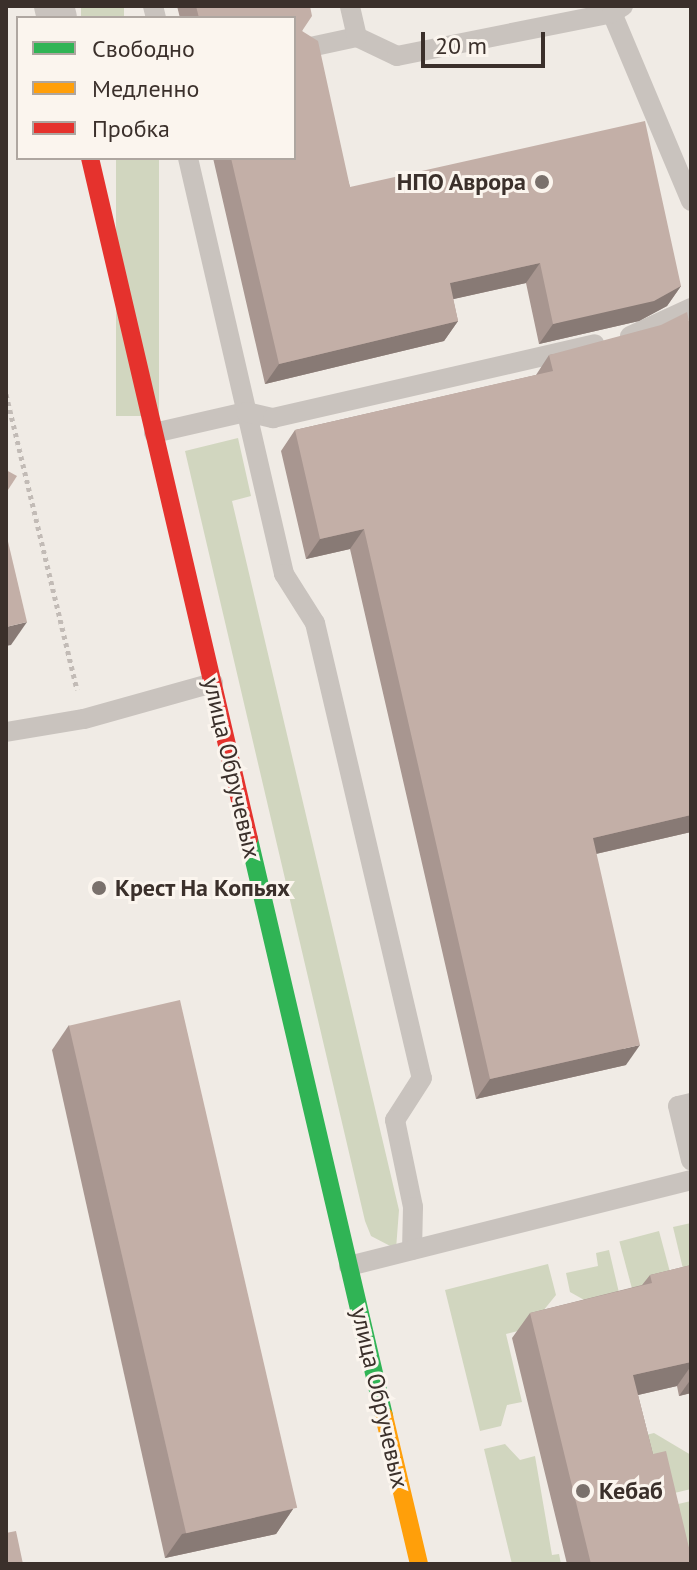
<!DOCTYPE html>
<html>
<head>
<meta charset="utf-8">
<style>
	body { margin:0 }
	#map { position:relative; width:697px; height:1570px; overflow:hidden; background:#f0ebe5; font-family:"PT Sans",sans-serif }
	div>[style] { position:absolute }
	.green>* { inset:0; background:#d1d6bf; transform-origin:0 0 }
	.path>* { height:5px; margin-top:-2.5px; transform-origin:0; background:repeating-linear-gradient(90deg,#c2bbb6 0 4px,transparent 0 8px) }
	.lane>* { height:20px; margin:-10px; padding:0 10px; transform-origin:10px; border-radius:10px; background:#c9c3be }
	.street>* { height:40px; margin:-20px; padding:0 20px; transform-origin:20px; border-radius:20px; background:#c9c3be }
	.fast>* { height:18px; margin:-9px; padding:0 9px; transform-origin:9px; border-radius:9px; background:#30b455 }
	.slow>* { height:18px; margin:-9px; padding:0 9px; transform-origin:9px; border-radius:9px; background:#ff9f0a }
	.jam>* { height:18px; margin:-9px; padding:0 9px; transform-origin:9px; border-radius:9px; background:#e5322d }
	.wall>* { inset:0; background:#a89690 }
	.shaded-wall>* { inset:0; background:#887a75 }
	.building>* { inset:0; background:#c3afa7; transform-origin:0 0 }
	.dots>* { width:22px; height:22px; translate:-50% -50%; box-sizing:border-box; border:4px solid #fbf5ee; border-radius:50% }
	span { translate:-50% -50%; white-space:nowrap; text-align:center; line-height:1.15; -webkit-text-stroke:6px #fbf5ee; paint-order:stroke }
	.poi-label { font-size:24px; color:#3b302b; font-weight:700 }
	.right { translate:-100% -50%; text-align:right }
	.left { translate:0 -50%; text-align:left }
	.street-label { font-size:24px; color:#3b302b }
	.frame { position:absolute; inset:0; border:8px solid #3b302b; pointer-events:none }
	.legend { position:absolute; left:16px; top:16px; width:280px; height:144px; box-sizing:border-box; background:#fbf5ee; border:2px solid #aea6a0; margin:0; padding:10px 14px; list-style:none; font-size:24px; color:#3b302b }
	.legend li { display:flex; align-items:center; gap:16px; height:40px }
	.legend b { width:40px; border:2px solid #aea6a0 }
	.scale { position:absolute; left:421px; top:32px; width:124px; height:36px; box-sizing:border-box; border:4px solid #3b302b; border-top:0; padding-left:10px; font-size:24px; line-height:28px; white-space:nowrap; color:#3b302b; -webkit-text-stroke:6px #fbf5ee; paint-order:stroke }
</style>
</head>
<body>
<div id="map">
	<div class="green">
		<i style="left:81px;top:6px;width:43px;height:12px"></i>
		<i style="left:116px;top:158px;width:43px;height:258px"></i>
		<i style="clip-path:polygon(238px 438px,251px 496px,232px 501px,399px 1210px,396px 1249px,371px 1236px,365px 1221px,185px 451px)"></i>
		<i style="clip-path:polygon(691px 1223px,691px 1272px,684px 1273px,673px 1227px)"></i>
		<i style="left:659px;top:1231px;width:56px;height:41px;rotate:75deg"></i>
		<i style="clip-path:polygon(609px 1250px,620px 1297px,586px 1301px,570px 1292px,566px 1273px,598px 1266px,596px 1253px)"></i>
		<i style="clip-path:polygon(548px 1264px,556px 1295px,543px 1311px,546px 1324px,506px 1334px,522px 1402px,507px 1405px,501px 1426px,480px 1431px,445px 1290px)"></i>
		<i style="clip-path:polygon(654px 1433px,691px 1455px,691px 1489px,658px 1497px,638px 1437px)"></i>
		<i style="clip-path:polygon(505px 1444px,520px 1460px,535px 1456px,552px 1555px,559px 1554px,561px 1564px,512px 1564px,484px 1449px)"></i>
		<i style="clip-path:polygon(691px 1501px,691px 1564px,661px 1508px)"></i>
	</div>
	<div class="path">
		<i style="left:6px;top:394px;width:304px;rotate:76.5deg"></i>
	</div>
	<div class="lane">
		<i style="left:153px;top:6px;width:12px;rotate:76deg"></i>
		<i style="left:612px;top:13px;width:204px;rotate:67.2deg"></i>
		<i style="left:357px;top:37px;width:44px;rotate:25.4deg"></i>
		<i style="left:397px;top:56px;width:219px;rotate:-11.3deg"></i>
		<i style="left:612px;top:13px;width:13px;rotate:-32deg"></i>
		<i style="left:301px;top:49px;width:57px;rotate:-12.1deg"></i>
		<i style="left:357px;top:37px;width:32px;rotate:-103deg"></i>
		<i style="left:188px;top:158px;width:427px;rotate:77deg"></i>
		<i style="left:284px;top:574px;width:58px;rotate:57.7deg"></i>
		<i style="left:315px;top:623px;width:467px;rotate:76.8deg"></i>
		<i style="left:422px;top:1078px;width:50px;rotate:122.7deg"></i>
		<i style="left:395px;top:1120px;width:89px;rotate:78.3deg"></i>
		<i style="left:413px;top:1207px;width:43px;rotate:91.3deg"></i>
		<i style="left:630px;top:336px;width:67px;rotate:-24.7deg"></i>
		<i style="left:154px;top:433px;width:94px;rotate:-12.9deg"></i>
		<i style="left:246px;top:412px;width:28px;rotate:13deg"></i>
		<i style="left:273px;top:418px;width:330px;rotate:-12.9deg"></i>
		<i style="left:6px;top:732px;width:79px;rotate:-9.5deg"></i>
		<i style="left:84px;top:719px;width:134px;rotate:-15.6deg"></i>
		<i style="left:691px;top:1103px;width:13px;rotate:167deg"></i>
		<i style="left:678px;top:1106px;width:56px;rotate:76.5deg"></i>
		<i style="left:349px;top:1266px;width:353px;rotate:-14.1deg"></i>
	</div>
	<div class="street">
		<i style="left:54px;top:6px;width:12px;rotate:76deg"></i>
	</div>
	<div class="fast">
		<i style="left:249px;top:839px;width:593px;rotate:76.83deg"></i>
	</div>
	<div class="slow">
		<i style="left:384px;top:1416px;width:152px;rotate:76.7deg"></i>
	</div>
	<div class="jam">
		<i style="left:90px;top:158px;width:699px;rotate:76.86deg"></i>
	</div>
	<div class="wall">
		<i style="clip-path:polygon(177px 6px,310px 6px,302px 31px,350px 187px,681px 286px,667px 306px,639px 321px,539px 344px,526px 283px,453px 299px,458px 321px,444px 341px,265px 384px,213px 158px,294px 158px,294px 18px,180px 18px)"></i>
		<i style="clip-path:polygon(691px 331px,691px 832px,596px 854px,626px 1065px,476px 1099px,350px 549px,306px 559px,281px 451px,295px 430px,536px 375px,549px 355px)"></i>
		<i style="clip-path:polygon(69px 1025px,293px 1509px,276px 1534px,165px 1558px,52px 1050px)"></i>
		<i style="clip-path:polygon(691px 1265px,691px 1393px,679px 1396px,677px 1386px,638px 1395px,653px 1454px,691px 1564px,567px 1564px,512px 1338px,530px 1313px,642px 1285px,650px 1275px)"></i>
	</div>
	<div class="shaded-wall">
		<i style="clip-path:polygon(540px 263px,526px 283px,436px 303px,450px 283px)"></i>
		<i style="clip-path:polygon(681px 286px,667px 306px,639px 321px,539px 344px,553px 324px)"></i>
		<i style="clip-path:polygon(458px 321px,444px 341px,265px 384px,279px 364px)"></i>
		<i style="clip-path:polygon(364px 529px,350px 549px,306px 559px,320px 539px)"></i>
		<i style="clip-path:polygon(27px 622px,11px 645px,6px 646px,6px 627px)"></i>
		<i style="clip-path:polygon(691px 815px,691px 832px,578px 858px,593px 838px)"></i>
		<i style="clip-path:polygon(640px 1045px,626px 1065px,476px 1099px,490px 1079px)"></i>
		<i style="clip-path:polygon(691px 1362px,691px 1366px,677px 1386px,616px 1400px,633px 1375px)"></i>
		<i style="clip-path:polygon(691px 1379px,691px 1393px,679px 1396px)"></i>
		<i style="clip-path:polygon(293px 1509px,276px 1534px,165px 1558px,182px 1534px)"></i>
	</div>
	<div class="building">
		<i style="clip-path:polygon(196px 6px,310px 6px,312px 16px,302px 31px,318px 41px,350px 187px,645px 121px,681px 286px,654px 301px,553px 324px,540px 263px,450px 283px,458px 321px,279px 364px,231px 158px,294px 158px,294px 18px,199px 18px)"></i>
		<i style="clip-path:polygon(687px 312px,691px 331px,691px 815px,593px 838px,640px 1045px,490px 1079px,364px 529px,320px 539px,295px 430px,553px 371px,549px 355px,661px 325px)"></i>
		<i style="clip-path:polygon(6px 470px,17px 476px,6px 493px)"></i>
		<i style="clip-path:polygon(6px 533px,27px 622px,6px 627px)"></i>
		<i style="left:180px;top:1000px;width:521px;height:114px;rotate:77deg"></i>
		<i style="clip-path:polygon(691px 1265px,691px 1362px,633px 1375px,653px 1454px,666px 1451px,691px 1556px,691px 1564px,591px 1564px,530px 1313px,652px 1283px,650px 1275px)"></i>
		<i style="clip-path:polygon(16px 1531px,23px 1564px,6px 1564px,6px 1533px)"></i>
	</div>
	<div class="dots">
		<i style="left:542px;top:182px;background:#7a716c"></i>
		<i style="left:99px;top:888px;background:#7a716c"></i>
		<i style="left:583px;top:1491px;background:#7a716c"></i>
	</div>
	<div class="poi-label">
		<span class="right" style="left:526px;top:182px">НПО Аврора</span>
		<span class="left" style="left:115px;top:888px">Крест На Копьях</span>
		<span class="left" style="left:599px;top:1491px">Кебаб</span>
	</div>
	<div class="street-label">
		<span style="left:232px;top:768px;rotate:77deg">улица Обручевых</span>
		<span style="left:380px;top:1398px;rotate:77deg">улица Обручевых</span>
	</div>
	<div class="frame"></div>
	<ul class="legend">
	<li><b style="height:10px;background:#30b455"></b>Свободно</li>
	<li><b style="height:10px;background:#ff9f0a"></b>Медленно</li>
	<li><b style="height:10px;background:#e5322d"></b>Пробка</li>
	</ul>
	<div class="scale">20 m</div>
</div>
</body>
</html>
